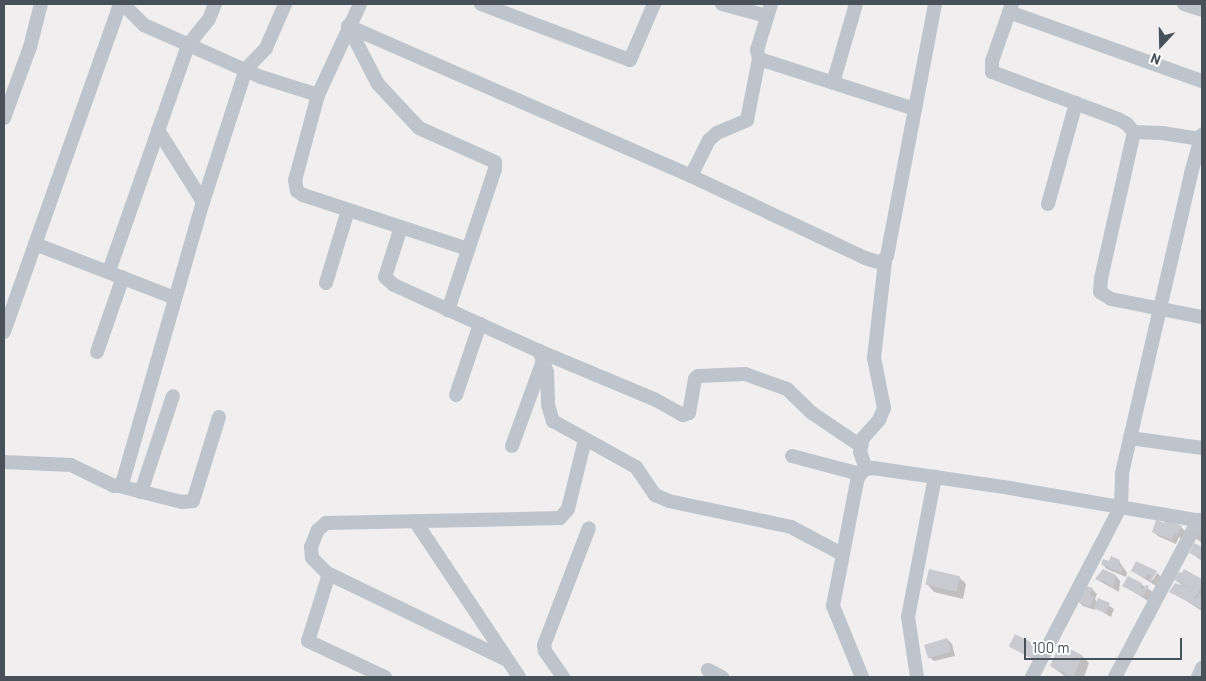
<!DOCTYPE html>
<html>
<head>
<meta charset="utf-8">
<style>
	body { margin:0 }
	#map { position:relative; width:1206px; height:681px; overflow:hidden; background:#f0eeee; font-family:Barlow,sans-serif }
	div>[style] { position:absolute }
	.shadow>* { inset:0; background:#0003 }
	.building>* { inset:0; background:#c9cad0; transform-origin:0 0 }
	.minor>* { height:14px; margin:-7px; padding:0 7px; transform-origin:7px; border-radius:7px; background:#bec4cc }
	span { translate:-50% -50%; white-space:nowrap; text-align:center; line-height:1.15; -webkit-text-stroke:5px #fff; paint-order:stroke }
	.frame { position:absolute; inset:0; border:5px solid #485059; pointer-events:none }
	.north { position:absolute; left:1136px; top:20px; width:50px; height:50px; -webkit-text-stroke:4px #fff; paint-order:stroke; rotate:201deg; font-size:14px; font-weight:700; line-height:20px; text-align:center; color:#485059 }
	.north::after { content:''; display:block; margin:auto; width:18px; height:22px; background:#485059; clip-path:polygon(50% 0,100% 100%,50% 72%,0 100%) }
	.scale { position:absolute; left:1024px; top:638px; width:158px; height:22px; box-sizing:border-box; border:2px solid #485059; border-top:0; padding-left:6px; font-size:15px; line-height:18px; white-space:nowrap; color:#485059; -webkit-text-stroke:4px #fff; paint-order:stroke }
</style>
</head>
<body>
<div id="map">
	<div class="shadow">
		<i style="clip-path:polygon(1202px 525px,1202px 543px,1194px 537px)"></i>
		<i style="clip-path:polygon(1181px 527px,1186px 532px,1183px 539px,1179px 537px,1176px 544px,1158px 536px,1153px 532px)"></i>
		<i style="clip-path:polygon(1195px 545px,1202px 549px,1202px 561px,1191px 553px)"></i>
		<i style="clip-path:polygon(1119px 561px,1127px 573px,1126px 577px,1107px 569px,1102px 564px)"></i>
		<i style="clip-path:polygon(1132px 571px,1155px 572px,1151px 578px,1153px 580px,1157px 573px,1161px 577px,1156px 586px)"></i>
		<i style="clip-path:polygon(1185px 571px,1202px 581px,1202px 611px,1171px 591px,1184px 588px,1176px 580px)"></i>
		<i style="clip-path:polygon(1116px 576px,1120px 581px,1119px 592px,1096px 579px)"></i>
		<i style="clip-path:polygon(959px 577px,966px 584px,963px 599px,934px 592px,927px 584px)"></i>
		<i style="clip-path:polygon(1141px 584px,1153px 592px,1148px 601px,1124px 586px)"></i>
		<i style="clip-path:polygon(1092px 589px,1097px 594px,1095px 599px,1097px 602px,1098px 599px,1114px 609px,1111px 617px,1096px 608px,1095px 610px,1083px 606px,1078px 601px)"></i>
		<i style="clip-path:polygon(947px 639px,952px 644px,955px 656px,934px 661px,929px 657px)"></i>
		<i style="clip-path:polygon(1010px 646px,1038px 647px,1043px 652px,1039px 663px)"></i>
		<i style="clip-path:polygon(1082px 656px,1089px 663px,1084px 677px,1066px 677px,1051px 666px)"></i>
	</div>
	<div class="building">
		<i style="clip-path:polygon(1165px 519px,1182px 526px,1178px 535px,1174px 533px,1172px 540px,1152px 532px,1156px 520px,1164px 523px)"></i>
		<i style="clip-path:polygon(1194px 543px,1202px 547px,1202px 559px,1189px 553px)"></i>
		<i style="clip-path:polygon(1111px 556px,1120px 560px,1118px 565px,1123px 567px,1121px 573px,1101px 564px,1103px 559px,1109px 561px)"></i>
		<i style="clip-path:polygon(1136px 561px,1157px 571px,1151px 582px,1148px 581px,1151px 576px,1147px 574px,1145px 578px,1131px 571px)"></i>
		<i style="left:929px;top:569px;width:32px;height:16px;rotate:13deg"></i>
		<i style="clip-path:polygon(1103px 569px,1116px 575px,1114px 588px,1102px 580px,1101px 582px,1095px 579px)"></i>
		<i style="clip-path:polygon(1184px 569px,1202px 579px,1202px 587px,1194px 598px,1196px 599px,1199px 594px,1202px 595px,1202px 609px,1169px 592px,1175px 583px,1189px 588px,1174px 580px,1179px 572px,1182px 573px)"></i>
		<i style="clip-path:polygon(1128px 576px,1142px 583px,1140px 588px,1143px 589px,1146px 585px,1149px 586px,1143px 597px,1122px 586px)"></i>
		<i style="clip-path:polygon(1086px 586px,1093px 588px,1090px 595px,1094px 597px,1090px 607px,1077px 601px)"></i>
		<i style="left:1098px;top:598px;width:13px;height:11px;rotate:23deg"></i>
		<i style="left:1015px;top:634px;width:27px;height:14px;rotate:27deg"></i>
		<i style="left:947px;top:638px;width:14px;height:24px;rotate:73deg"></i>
		<i style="clip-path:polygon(1060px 644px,1082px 655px,1074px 677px,1065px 675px,1066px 673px,1050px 666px)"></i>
	</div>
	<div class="minor">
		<i style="left:123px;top:4px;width:30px;rotate:45deg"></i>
		<i style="left:144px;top:25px;width:128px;rotate:24deg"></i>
		<i style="left:261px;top:77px;width:60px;rotate:17.5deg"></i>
		<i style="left:318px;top:95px;width:100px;rotate:-65.2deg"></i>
		<i style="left:481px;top:4px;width:159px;rotate:20.6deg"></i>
		<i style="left:630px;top:60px;width:61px;rotate:-66.8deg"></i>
		<i style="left:722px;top:4px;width:47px;rotate:14.9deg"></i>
		<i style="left:771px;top:4px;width:48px;rotate:106.9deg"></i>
		<i style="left:757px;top:50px;width:9px;rotate:77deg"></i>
		<i style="left:759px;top:59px;width:164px;rotate:17.8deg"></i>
		<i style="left:1012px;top:4px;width:60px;rotate:109.3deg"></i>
		<i style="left:992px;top:61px;width:11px;rotate:90deg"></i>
		<i style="left:992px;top:72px;width:134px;rotate:20.5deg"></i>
		<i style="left:1118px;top:119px;width:10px;rotate:29deg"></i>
		<i style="left:1127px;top:124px;width:11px;rotate:49deg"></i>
		<i style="left:1134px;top:132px;width:151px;rotate:102.7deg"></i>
		<i style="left:1101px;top:279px;width:13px;rotate:94deg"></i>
		<i style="left:1100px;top:292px;width:13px;rotate:32deg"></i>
		<i style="left:1111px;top:299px;width:93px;rotate:11.2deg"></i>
		<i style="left:1184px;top:4px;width:19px;rotate:18deg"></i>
		<i style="left:1009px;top:12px;width:205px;rotate:19.7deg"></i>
		<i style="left:348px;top:26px;width:374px;rotate:23.6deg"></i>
		<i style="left:691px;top:176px;width:192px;rotate:25.2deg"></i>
		<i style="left:865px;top:258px;width:17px;rotate:17deg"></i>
		<i style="left:881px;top:263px;width:9px;rotate:-49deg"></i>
		<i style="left:887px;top:256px;width:257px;rotate:-79.2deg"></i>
		<i style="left:348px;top:26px;width:65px;rotate:62.7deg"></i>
		<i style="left:378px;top:84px;width:60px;rotate:47deg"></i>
		<i style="left:419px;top:128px;width:83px;rotate:24.1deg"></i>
		<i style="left:495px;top:162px;width:7px;rotate:90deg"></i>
		<i style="left:495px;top:169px;width:149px;rotate:108.4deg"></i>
		<i style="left:833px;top:83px;width:82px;rotate:-73.8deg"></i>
		<i style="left:318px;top:95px;width:88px;rotate:105.1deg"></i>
		<i style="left:295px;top:180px;width:11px;rotate:80deg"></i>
		<i style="left:297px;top:191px;width:7px;rotate:34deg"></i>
		<i style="left:303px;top:195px;width:174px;rotate:18.1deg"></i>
		<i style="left:4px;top:118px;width:76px;rotate:-69.9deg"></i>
		<i style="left:30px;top:47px;width:44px;rotate:-75.7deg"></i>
		<i style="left:158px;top:130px;width:85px;rotate:58deg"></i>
		<i style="left:1134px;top:132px;width:28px;rotate:2deg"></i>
		<i style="left:1162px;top:133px;width:38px;rotate:9deg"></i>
		<i style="left:691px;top:176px;width:40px;rotate:-63.4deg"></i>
		<i style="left:709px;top:140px;width:11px;rotate:-41deg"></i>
		<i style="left:717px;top:133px;width:33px;rotate:-23deg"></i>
		<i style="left:747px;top:120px;width:62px;rotate:-78.9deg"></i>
		<i style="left:1048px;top:204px;width:105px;rotate:-74.5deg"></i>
		<i style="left:401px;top:227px;width:52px;rotate:107.7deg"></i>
		<i style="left:385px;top:277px;width:12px;rotate:42deg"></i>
		<i style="left:394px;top:285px;width:159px;rotate:24.5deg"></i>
		<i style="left:539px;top:351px;width:127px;rotate:22.7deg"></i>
		<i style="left:656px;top:400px;width:31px;rotate:29deg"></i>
		<i style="left:683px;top:415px;width:6px;rotate:-18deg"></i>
		<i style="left:689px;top:413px;width:35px;rotate:-80deg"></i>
		<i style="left:695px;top:379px;width:4px;rotate:-45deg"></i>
		<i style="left:698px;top:376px;width:47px;rotate:-2.4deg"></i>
		<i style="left:745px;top:374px;width:45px;rotate:19.7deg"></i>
		<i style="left:787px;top:389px;width:35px;rotate:44deg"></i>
		<i style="left:812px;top:413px;width:59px;rotate:34deg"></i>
		<i style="left:35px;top:244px;width:150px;rotate:21.1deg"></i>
		<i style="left:109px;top:271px;width:239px;rotate:-70.7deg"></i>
		<i style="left:188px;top:45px;width:33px;rotate:-51deg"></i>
		<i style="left:209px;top:19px;width:16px;rotate:-68deg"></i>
		<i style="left:326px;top:283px;width:76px;rotate:-73.2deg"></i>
		<i style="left:4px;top:332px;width:348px;rotate:-70.5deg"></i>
		<i style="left:539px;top:351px;width:22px;rotate:69deg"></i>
		<i style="left:547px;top:372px;width:33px;rotate:88deg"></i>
		<i style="left:548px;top:405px;width:17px;rotate:73deg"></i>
		<i style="left:553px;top:421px;width:95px;rotate:29deg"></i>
		<i style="left:636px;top:467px;width:34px;rotate:56deg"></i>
		<i style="left:655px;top:495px;width:15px;rotate:23deg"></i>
		<i style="left:669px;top:501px;width:125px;rotate:12deg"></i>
		<i style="left:791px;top:527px;width:58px;rotate:27.9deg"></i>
		<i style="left:97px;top:352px;width:79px;rotate:-70.9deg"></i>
		<i style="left:456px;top:395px;width:75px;rotate:-71.3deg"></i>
		<i style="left:1130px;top:438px;width:73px;rotate:7.9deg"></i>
		<i style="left:512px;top:446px;width:90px;rotate:-70deg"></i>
		<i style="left:792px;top:456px;width:70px;rotate:14.8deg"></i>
		<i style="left:4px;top:462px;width:67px;rotate:2.6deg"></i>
		<i style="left:71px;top:465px;width:48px;rotate:26deg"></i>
		<i style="left:114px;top:486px;width:8px;rotate:-14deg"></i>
		<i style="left:122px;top:484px;width:293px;rotate:-74deg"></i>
		<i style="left:203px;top:202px;width:140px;rotate:-72.1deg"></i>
		<i style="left:246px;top:69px;width:29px;rotate:-46deg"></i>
		<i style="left:266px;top:48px;width:48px;rotate:-66.6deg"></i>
		<i style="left:866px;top:469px;width:18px;rotate:-109deg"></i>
		<i style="left:860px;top:452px;width:14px;rotate:-78deg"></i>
		<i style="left:863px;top:438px;width:24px;rotate:-48deg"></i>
		<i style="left:879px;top:420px;width:13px;rotate:-67deg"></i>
		<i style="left:884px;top:408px;width:51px;rotate:-101.3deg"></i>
		<i style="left:874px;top:358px;width:98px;rotate:-83.5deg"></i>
		<i style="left:119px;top:486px;width:65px;rotate:14.3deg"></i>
		<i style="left:182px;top:502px;width:11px;rotate:-5deg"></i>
		<i style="left:193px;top:501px;width:88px;rotate:-72.8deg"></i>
		<i style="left:141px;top:492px;width:101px;rotate:-71.6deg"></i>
		<i style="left:415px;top:521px;width:187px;rotate:56.3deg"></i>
		<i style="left:329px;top:574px;width:70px;rotate:107.4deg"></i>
		<i style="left:308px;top:641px;width:85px;rotate:25.1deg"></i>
		<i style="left:505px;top:659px;width:198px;rotate:-154.2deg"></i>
		<i style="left:327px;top:573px;width:21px;rotate:-135deg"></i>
		<i style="left:312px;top:558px;width:11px;rotate:-95deg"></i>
		<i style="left:311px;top:547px;width:18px;rotate:-68deg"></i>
		<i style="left:318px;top:530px;width:11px;rotate:-41deg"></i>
		<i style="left:326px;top:523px;width:234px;rotate:-1.2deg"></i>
		<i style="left:560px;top:518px;width:12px;rotate:-48deg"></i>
		<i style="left:568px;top:509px;width:71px;rotate:-76.2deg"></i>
		<i style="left:708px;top:670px;width:16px;rotate:27deg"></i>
		<i style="left:563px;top:677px;width:32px;rotate:-125deg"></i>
		<i style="left:545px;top:651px;width:6px;rotate:-99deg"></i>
		<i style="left:544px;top:645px;width:125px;rotate:-69deg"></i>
		<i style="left:862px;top:677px;width:77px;rotate:-112.2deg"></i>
		<i style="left:833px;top:606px;width:127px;rotate:-79.1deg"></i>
		<i style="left:857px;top:481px;width:8px;rotate:-67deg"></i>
		<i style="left:860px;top:474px;width:8px;rotate:-40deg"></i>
		<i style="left:866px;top:469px;width:7px;rotate:-8deg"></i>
		<i style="left:873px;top:468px;width:138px;rotate:8.3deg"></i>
		<i style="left:1010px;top:488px;width:195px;rotate:9.8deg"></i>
		<i style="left:917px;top:677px;width:61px;rotate:-98.5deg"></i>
		<i style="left:908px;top:617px;width:143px;rotate:-79.1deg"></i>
		<i style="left:1032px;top:677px;width:193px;rotate:-62.5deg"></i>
		<i style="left:1121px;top:506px;width:33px;rotate:-88deg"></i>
		<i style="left:1122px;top:473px;width:308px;rotate:-77deg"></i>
		<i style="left:1191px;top:173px;width:40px;rotate:-74deg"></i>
		<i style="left:1115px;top:677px;width:178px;rotate:-62.1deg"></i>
		<i style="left:1198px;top:677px;width:10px;rotate:-66deg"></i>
	</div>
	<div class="frame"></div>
	<div class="north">N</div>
	<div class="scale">100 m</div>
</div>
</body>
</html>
